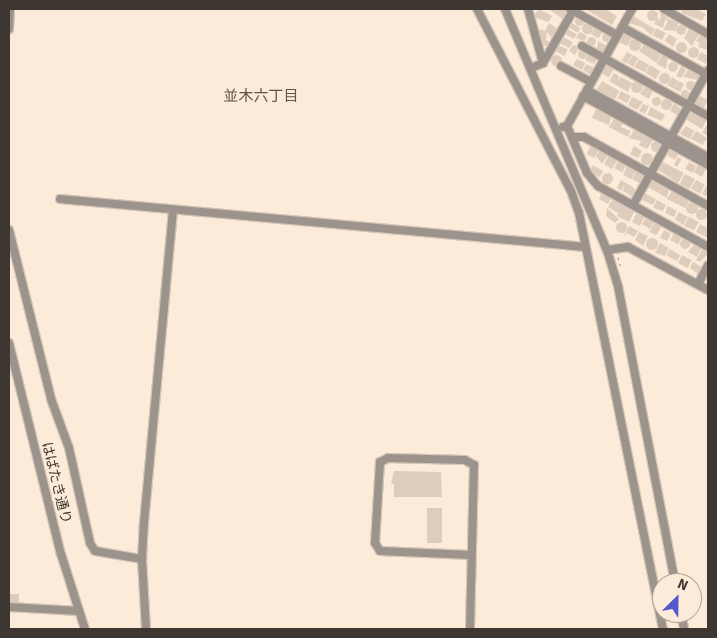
<!DOCTYPE html>
<html>
<head>
<meta charset="utf-8">
<style>
	body { margin:0 }
	#map { position:relative; width:717px; height:638px; overflow:hidden; background:#fdebda; font-family:Signika,"Noto Sans JP",sans-serif }
	div>[style] { position:absolute }
	.building>* { inset:0; background:#decdbd; transform-origin:0 0 }
	.round { border-radius:50% }
	.path>* { height:1px; margin-top:-0.5px; transform-origin:0; background:repeating-linear-gradient(90deg,#a29589 0 2.5px,transparent 0 6.5px) }
	.roads { filter:drop-shadow(1px 0 #d7c7b8) drop-shadow(-1px 0 #d7c7b8) drop-shadow(0 1px #d7c7b8) drop-shadow(0 -1px #d7c7b8) }
	.minor>* { height:8px; margin:-4px; padding:0 4px; transform-origin:4px; border-radius:4px; background:#9b938c }
	span { translate:-50% -50%; white-space:nowrap; text-align:center; line-height:1.15; -webkit-text-stroke:4.5px #fdebda; paint-order:stroke }
	.street-label { font-size:14px; color:#3e3731 }
	.neighbourhood-label { font-size:15px; color:#625345 }
	.frame { position:absolute; inset:0; border:10px solid #3e3731; pointer-events:none }
	.north { position:absolute; left:652px; top:573px; width:50px; height:50px; box-sizing:border-box; background:#fdebda; border:1px solid #b1a396; border-radius:50%; rotate:23deg; font-size:14px; font-weight:700; line-height:20px; text-align:center; color:#3e3731 }
	.north::after { content:''; display:block; margin:auto; width:18px; height:22px; background:#5458cf; clip-path:polygon(50% 0,100% 100%,50% 72%,0 100%) }
</style>
</head>
<body>
<div id="map">
	<div class="building">
		<i style="clip-path:polygon(539px 9px,552px 16px,548px 22px,533px 17px)"></i>
		<i style="clip-path:polygon(549px 9px,563px 9px,569px 12px,565px 21px)"></i>
		<i style="clip-path:polygon(585px 9px,605px 9px,617px 16px,612px 25px)"></i>
		<i style="clip-path:polygon(681px 9px,696px 9px,706px 14px,702px 21px,682px 13px)"></i>
		<i class="round" style="left:646.5px;top:9.5px;width:11px;height:11px"></i>
		<i style="clip-path:polygon(661px 12px,668px 19px,679px 22px,675px 31px,663px 30px,668px 21px,665px 20px,663px 28px,654px 24px,657px 18px,660px 20px)"></i>
		<i style="clip-path:polygon(633px 16px,655px 29px,651px 35px,642px 27px,629px 23px)"></i>
		<i class="round" style="left:574.5px;top:16.5px;width:9px;height:9px"></i>
		<i class="round" style="left:581.5px;top:22.5px;width:11px;height:11px"></i>
		<i style="clip-path:polygon(549px 23px,560px 30px,554px 40px,547px 32px,546px 40px,552px 43px,549px 48px,542px 44px,538px 32px,540px 29px,545px 31px)"></i>
		<i style="clip-path:polygon(572px 23px,580px 28px,578px 33px,570px 28px)"></i>
		<i class="round" style="left:676px;top:25px;width:10px;height:10px"></i>
		<i style="left:595px;top:27px;width:9px;height:8px;rotate:32deg"></i>
		<i style="clip-path:polygon(690px 27px,692px 32px,699px 34px,692px 46px,684px 38px)"></i>
		<i style="left:656px;top:28px;width:11px;height:8px;rotate:27deg"></i>
		<i style="clip-path:polygon(567px 29px,577px 34px,574px 39px,565px 34px)"></i>
		<i style="clip-path:polygon(580px 32px,587px 36px,584px 41px,576px 38px)"></i>
		<i class="round" style="left:601.5px;top:32.5px;width:9px;height:9px"></i>
		<i style="clip-path:polygon(623px 33px,632px 38px,627px 46px,617px 41px)"></i>
		<i style="clip-path:polygon(669px 34px,677px 39px,673px 47px,665px 41px)"></i>
		<i style="clip-path:polygon(701px 34px,708px 38px,705px 44px,708px 41px,708px 50px,698px 47px,700px 43px,696px 41px)"></i>
		<i class="round" style="left:586.5px;top:36.5px;width:9px;height:9px"></i>
		<i style="left:563px;top:37px;width:11px;height:7px;rotate:27deg"></i>
		<i class="round" style="left:629px;top:39px;width:12px;height:12px"></i>
		<i style="clip-path:polygon(598px 41px,607px 46px,604px 52px,597px 49px)"></i>
		<i class="round" style="left:675.5px;top:41.5px;width:11px;height:11px"></i>
		<i style="left:559px;top:45px;width:10px;height:7px;rotate:29deg"></i>
		<i style="clip-path:polygon(573px 45px,579px 47px,575px 55px,569px 51px)"></i>
		<i style="clip-path:polygon(644px 45px,661px 54px,657px 63px,639px 51px)"></i>
		<i class="round" style="left:687.5px;top:46.5px;width:11px;height:11px"></i>
		<i class="round" style="left:577.5px;top:49.5px;width:9px;height:9px"></i>
		<i style="left:627px;top:52px;width:6px;height:10px;rotate:31deg"></i>
		<i style="clip-path:polygon(701px 52px,708px 56px,706px 64px,697px 59px)"></i>
		<i style="clip-path:polygon(588px 54px,598px 58px,594px 64px,585px 60px)"></i>
		<i class="round" style="left:550.5px;top:54.5px;width:11px;height:11px"></i>
		<i style="left:633px;top:55px;width:6px;height:10px;rotate:31deg"></i>
		<i style="clip-path:polygon(662px 55px,668px 57px,666px 69px,657px 64px)"></i>
		<i style="clip-path:polygon(577px 59px,585px 63px,582px 70px,573px 65px)"></i>
		<i style="clip-path:polygon(639px 59px,649px 65px,645px 72px,634px 67px)"></i>
		<i class="round" style="left:668px;top:62px;width:10px;height:10px"></i>
		<i style="clip-path:polygon(586px 64px,594px 68px,591px 75px,583px 70px)"></i>
		<i style="left:605px;top:64px;width:10px;height:10px;rotate:29deg"></i>
		<i style="left:650px;top:65px;width:12px;height:9px;rotate:31deg"></i>
		<i style="clip-path:polygon(682px 65px,686px 71px,681px 78px,676px 76px)"></i>
		<i style="clip-path:polygon(689px 69px,699px 74px,698px 80px,683px 77px)"></i>
		<i class="round" style="left:658.5px;top:72.5px;width:11px;height:11px"></i>
		<i style="clip-path:polygon(614px 73px,619px 76px,618px 81px,621px 77px,632px 83px,628px 92px,609px 81px)"></i>
		<i style="clip-path:polygon(672px 77px,678px 81px,674px 89px,667px 85px)"></i>
		<i class="round" style="left:685.5px;top:80.5px;width:9px;height:9px"></i>
		<i style="left:602px;top:81px;width:20px;height:10px;rotate:30deg"></i>
		<i style="clip-path:polygon(679px 81px,684px 84px,680px 92px,674px 89px)"></i>
		<i class="round" style="left:631px;top:81px;width:12px;height:12px"></i>
		<i style="clip-path:polygon(645px 87px,653px 91px,649px 99px,640px 94px)"></i>
		<i class="round" style="left:681px;top:90px;width:8px;height:8px"></i>
		<i style="left:621px;top:91px;width:11px;height:8px;rotate:27deg"></i>
		<i style="left:698px;top:95px;width:11px;height:9px;rotate:27deg"></i>
		<i class="round" style="left:651.5px;top:96.5px;width:9px;height:9px"></i>
		<i style="clip-path:polygon(632px 97px,643px 102px,637px 110px,628px 105px)"></i>
		<i class="round" style="left:660.5px;top:98.5px;width:11px;height:11px"></i>
		<i style="clip-path:polygon(674px 103px,682px 110px,679px 116px,670px 111px)"></i>
		<i style="clip-path:polygon(643px 104px,649px 106px,645px 114px,639px 111px)"></i>
		<i style="clip-path:polygon(651px 107px,665px 115px,662px 121px,647px 115px)"></i>
		<i style="clip-path:polygon(596px 109px,612px 114px,609px 125px,592px 118px)"></i>
		<i style="clip-path:polygon(689px 111px,707px 119px,702px 129px,685px 119px)"></i>
		<i style="clip-path:polygon(615px 117px,624px 121px,621px 127px,631px 131px,628px 137px,609px 127px)"></i>
		<i style="clip-path:polygon(707px 124px,708px 125px,708px 136px,702px 133px)"></i>
		<i style="clip-path:polygon(686px 126px,694px 131px,690px 139px,680px 134px)"></i>
		<i style="clip-path:polygon(634px 130px,653px 140px,647px 149px,639px 145px,641px 141px,629px 138px)"></i>
		<i style="clip-path:polygon(696px 131px,707px 138px,703px 145px,691px 139px)"></i>
		<i class="round" style="left:650.5px;top:140.5px;width:11px;height:11px"></i>
		<i style="left:591px;top:145px;width:9px;height:10px;rotate:27deg"></i>
		<i style="clip-path:polygon(634px 146px,642px 151px,638px 158px,630px 154px)"></i>
		<i style="clip-path:polygon(670px 148px,679px 153px,675px 160px,667px 155px)"></i>
		<i style="clip-path:polygon(600px 150px,608px 155px,602px 164px,596px 156px)"></i>
		<i class="round" style="left:641px;top:153px;width:12px;height:12px"></i>
		<i style="clip-path:polygon(609px 155px,618px 159px,612px 169px,604px 164px)"></i>
		<i style="left:678px;top:157px;width:4px;height:9px;rotate:27deg"></i>
		<i style="left:618px;top:161px;width:9px;height:8px;rotate:27deg"></i>
		<i style="clip-path:polygon(661px 161px,684px 173px,678px 183px,657px 169px)"></i>
		<i style="clip-path:polygon(689px 162px,696px 166px,693px 173px,685px 169px)"></i>
		<i style="clip-path:polygon(698px 164px,706px 169px,702px 177px,694px 172px)"></i>
		<i style="left:593px;top:165px;width:12px;height:7px;rotate:31deg"></i>
		<i style="clip-path:polygon(627px 166px,636px 171px,631px 179px,623px 175px)"></i>
		<i style="clip-path:polygon(637px 170px,644px 174px,641px 184px,632px 179px)"></i>
		<i class="round" style="left:601.5px;top:172.5px;width:11px;height:11px"></i>
		<i style="left:685px;top:174px;width:11px;height:11px;rotate:27deg"></i>
		<i style="clip-path:polygon(621px 180px,633px 187px,636px 191px,633px 197px,623px 191px,624px 185px,621px 191px,617px 188px)"></i>
		<i style="clip-path:polygon(652px 180px,669px 189px,667px 198px,648px 187px)"></i>
		<i style="left:696px;top:180px;width:10px;height:10px;rotate:29deg"></i>
		<i style="clip-path:polygon(706px 186px,708px 187px,708px 197px,702px 194px)"></i>
		<i style="clip-path:polygon(672px 191px,685px 199px,690px 199px,685px 208px,667px 199px)"></i>
		<i style="clip-path:polygon(602px 192px,611px 198px,608px 204px,599px 199px)"></i>
		<i style="clip-path:polygon(644px 193px,656px 199px,653px 205px,642px 200px)"></i>
		<i style="clip-path:polygon(612px 200px,635px 210px,629px 222px,617px 216px,618px 213px,608px 207px)"></i>
		<i style="clip-path:polygon(657px 200px,666px 205px,663px 211px,653px 208px)"></i>
		<i class="round" style="left:686px;top:202px;width:12px;height:12px"></i>
		<i style="clip-path:polygon(668px 206px,677px 211px,674px 217px,665px 213px)"></i>
		<i style="clip-path:polygon(607px 208px,619px 219px,615px 223px,606px 216px)"></i>
		<i class="round" style="left:695.5px;top:208.5px;width:11px;height:11px"></i>
		<i style="clip-path:polygon(679px 212px,688px 217px,683px 225px,675px 219px)"></i>
		<i style="clip-path:polygon(636px 214px,645px 216px,640px 226px,632px 222px)"></i>
		<i style="clip-path:polygon(689px 217px,699px 222px,694px 230px,684px 226px)"></i>
		<i style="clip-path:polygon(646px 218px,654px 222px,650px 229px,642px 224px)"></i>
		<i class="round" style="left:615.5px;top:221.5px;width:11px;height:11px"></i>
		<i style="left:655px;top:222px;width:8px;height:11px;rotate:30deg"></i>
		<i style="clip-path:polygon(700px 224px,708px 228px,708px 238px,696px 232px)"></i>
		<i style="clip-path:polygon(629px 226px,638px 231px,634px 237px,627px 233px,624px 236px)"></i>
		<i style="clip-path:polygon(664px 230px,671px 234px,667px 241px,660px 238px)"></i>
		<i style="clip-path:polygon(639px 232px,648px 236px,643px 246px,635px 240px)"></i>
		<i style="left:674px;top:233px;width:9px;height:8px;rotate:27deg"></i>
		<i class="round" style="left:646px;top:238px;width:12px;height:12px"></i>
		<i class="round" style="left:680px;top:239px;width:10px;height:10px"></i>
		<i style="clip-path:polygon(660px 243px,669px 248px,665px 256px,655px 253px)"></i>
		<i style="clip-path:polygon(695px 243px,701px 247px,697px 257px,688px 252px)"></i>
		<i style="left:670px;top:249px;width:12px;height:7px;rotate:31deg"></i>
		<i style="clip-path:polygon(702px 249px,708px 254px,700px 262px,696px 260px)"></i>
		<i style="left:682px;top:255px;width:11px;height:9px;rotate:27deg"></i>
		<i style="clip-path:polygon(693px 262px,702px 267px,698px 274px,690px 268px)"></i>
		<i style="clip-path:polygon(394px 471px,441px 472px,442px 497px,394px 497px,394px 484px,391px 484px)"></i>
		<i style="left:427px;top:508px;width:15px;height:35px"></i>
		<i style="left:9px;top:594px;width:10px;height:8px"></i>
	</div>
	<div class="path">
		<i style="left:618px;top:257px;width:11px;rotate:75deg"></i>
	</div>
	<div class="roads">
		<div class="minor">
			<i style="left:477px;top:9px;width:205px;rotate:62.7deg"></i>
			<i style="left:571px;top:191px;width:23px;rotate:70deg"></i>
			<i style="left:579px;top:213px;width:424px;rotate:78.6deg"></i>
			<i style="left:505px;top:9px;width:262px;rotate:67.1deg"></i>
			<i style="left:607px;top:250px;width:38px;rotate:73deg"></i>
			<i style="left:618px;top:286px;width:302px;rotate:79.1deg"></i>
			<i style="left:528px;top:9px;width:56px;rotate:74.5deg"></i>
			<i style="left:543px;top:63px;width:13px;rotate:157deg"></i>
			<i style="left:570px;top:9px;width:54px;rotate:29deg"></i>
			<i style="left:664px;top:9px;width:51px;rotate:29.6deg"></i>
			<i style="left:622px;top:27px;width:98px;rotate:29.2deg"></i>
			<i style="left:9px;top:29px;width:20px;rotate:-87deg"></i>
			<i style="left:582px;top:46px;width:144px;rotate:29.1deg"></i>
			<i style="left:543px;top:63px;width:60px;rotate:-60deg"></i>
			<i style="left:561px;top:66px;width:34px;rotate:28deg"></i>
			<i style="left:587px;top:90px;width:138px;rotate:29deg"></i>
			<i style="left:583px;top:96px;width:143px;rotate:28.9deg"></i>
			<i style="left:567px;top:126px;width:51px;rotate:66.9deg"></i>
			<i style="left:587px;top:173px;width:17px;rotate:50deg"></i>
			<i style="left:598px;top:186px;width:126px;rotate:29deg"></i>
			<i style="left:563px;top:127px;width:4px;rotate:-14deg"></i>
			<i style="left:567px;top:126px;width:134px;rotate:-60.9deg"></i>
			<i style="left:572px;top:137px;width:12px"></i>
			<i style="left:584px;top:137px;width:142px;rotate:29.1deg"></i>
			<i style="left:60px;top:199px;width:527px;rotate:5.22deg"></i>
			<i style="left:633px;top:205px;width:154px;rotate:-60.9deg"></i>
			<i style="left:9px;top:230px;width:174px;rotate:76deg"></i>
			<i style="left:51px;top:399px;width:52px;rotate:69.8deg"></i>
			<i style="left:69px;top:448px;width:97px;rotate:77.5deg"></i>
			<i style="left:90px;top:543px;width:9px;rotate:58deg"></i>
			<i style="left:95px;top:551px;width:48px;rotate:9.7deg"></i>
			<i style="left:607px;top:250px;width:21px;rotate:-8deg"></i>
			<i style="left:628px;top:247px;width:91px;rotate:28.3deg"></i>
			<i style="left:698px;top:284px;width:21px;rotate:-62deg"></i>
			<i style="left:9px;top:343px;width:217px;rotate:76.2deg"></i>
			<i style="left:61px;top:554px;width:79px;rotate:72.3deg"></i>
			<i style="left:9px;top:607px;width:70px;rotate:3.3deg"></i>
			<i style="left:681px;top:613px;width:16px;rotate:79deg"></i>
			<i style="left:146px;top:629px;width:70px;rotate:-93.3deg"></i>
			<i style="left:142px;top:559px;width:36px;rotate:-87deg"></i>
			<i style="left:144px;top:523px;width:314px;rotate:-84.7deg"></i>
			<i style="left:470px;top:629px;width:164px;rotate:-88.6deg"></i>
			<i style="left:474px;top:465px;width:10px;rotate:-151deg"></i>
			<i style="left:465px;top:460px;width:77px;rotate:-178.5deg"></i>
			<i style="left:388px;top:458px;width:9px;rotate:153deg"></i>
			<i style="left:380px;top:462px;width:81px;rotate:93.5deg"></i>
			<i style="left:375px;top:543px;width:9px;rotate:58deg"></i>
			<i style="left:380px;top:551px;width:91px;rotate:2.5deg"></i>
		</div>
	</div>
	<div class="street-label">
		<span style="left:56px;top:483px;rotate:76deg">はばたき通り</span>
	</div>
	<div class="neighbourhood-label">
		<span style="left:261px;top:97px">並木六丁目</span>
	</div>
	<div class="frame"></div>
	<div class="north">N</div>
</div>
</body>
</html>
